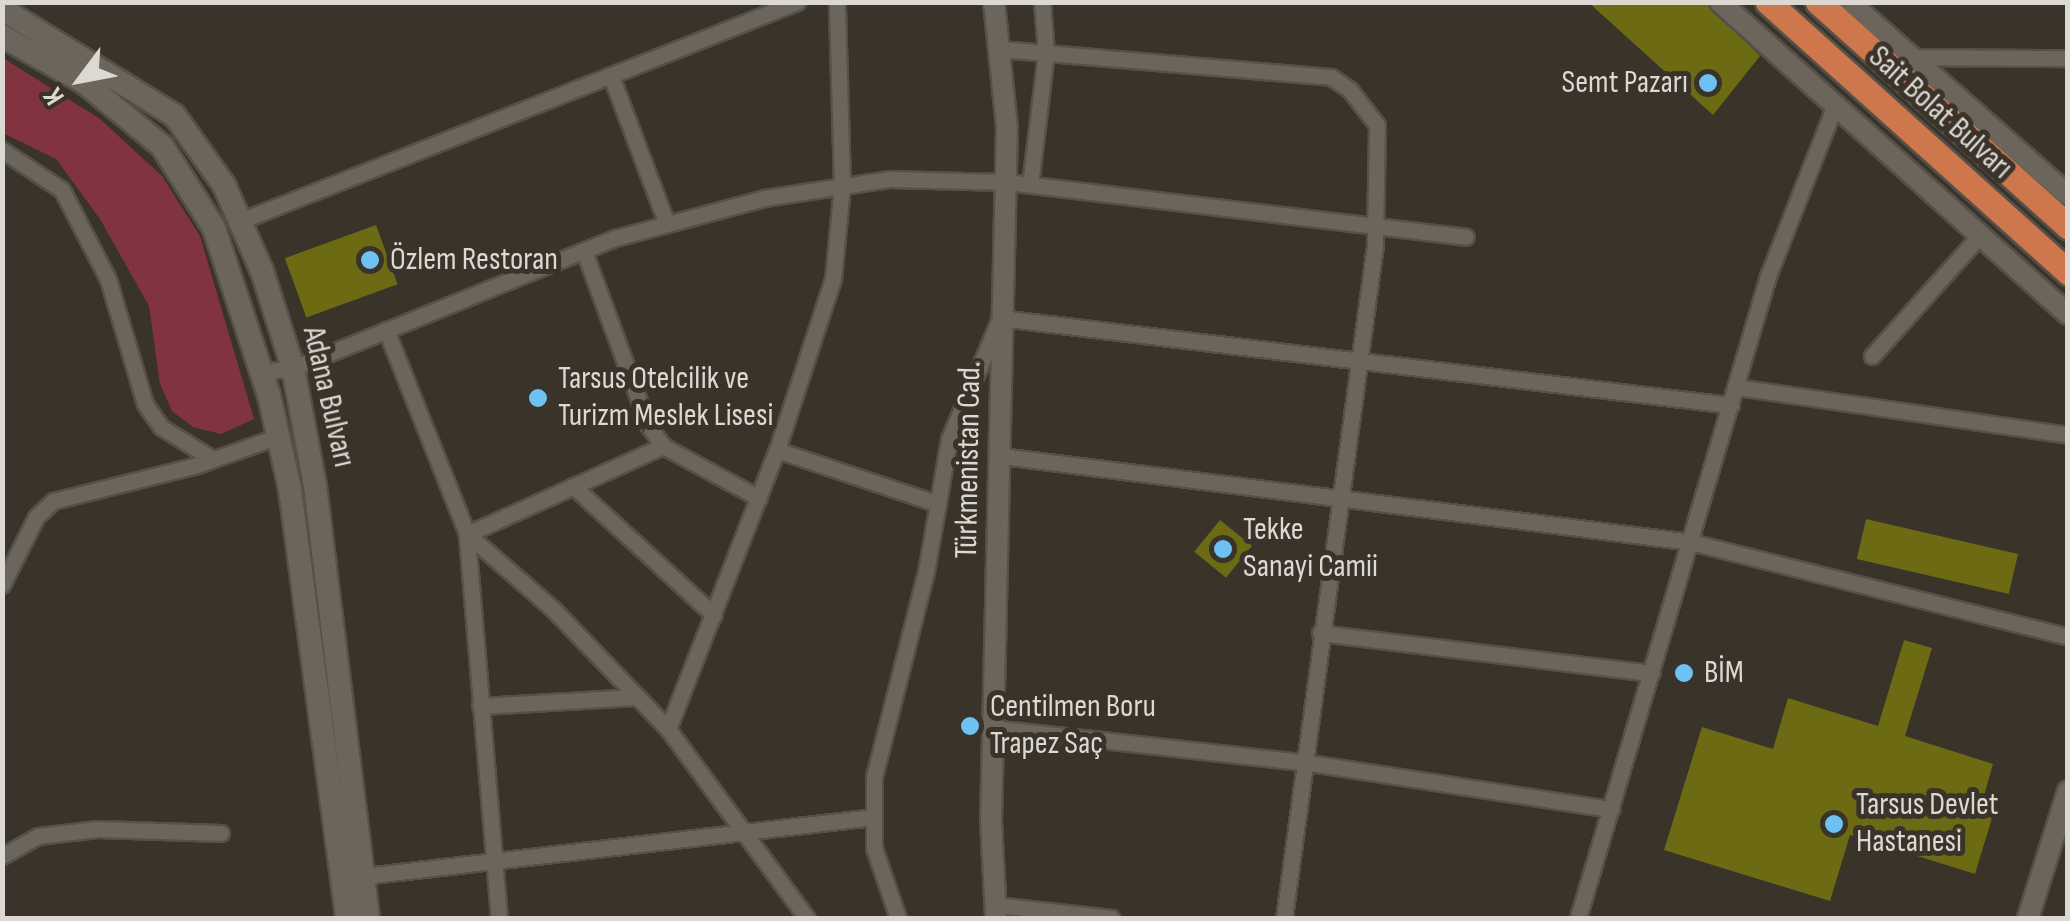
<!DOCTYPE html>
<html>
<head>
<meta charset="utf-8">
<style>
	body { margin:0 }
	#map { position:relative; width:2070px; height:921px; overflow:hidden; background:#39332a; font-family:"Sofia Sans Condensed",sans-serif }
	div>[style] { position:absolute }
	.green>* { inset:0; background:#813440 }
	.building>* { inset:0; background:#6c6a13; transform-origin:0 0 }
	.roads { filter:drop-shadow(2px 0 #555048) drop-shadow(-2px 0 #555048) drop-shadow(0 2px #555048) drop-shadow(0 -2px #555048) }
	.minor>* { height:15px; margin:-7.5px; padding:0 7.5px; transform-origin:7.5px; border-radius:7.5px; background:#6c655c }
	.tertiary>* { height:20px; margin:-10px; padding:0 10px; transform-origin:10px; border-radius:10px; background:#6c655c }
	.secondary>* { height:22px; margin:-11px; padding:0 11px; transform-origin:11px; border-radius:11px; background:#6c655c }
	.trunk>* { height:25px; margin:-12.5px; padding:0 12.5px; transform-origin:12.5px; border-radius:12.5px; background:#ce764c }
	.dots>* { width:28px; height:28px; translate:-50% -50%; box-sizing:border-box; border:5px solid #39332a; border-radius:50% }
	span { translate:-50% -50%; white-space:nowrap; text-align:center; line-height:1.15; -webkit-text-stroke:10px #39332a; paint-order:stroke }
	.poi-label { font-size:32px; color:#dcd8d2 }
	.right { translate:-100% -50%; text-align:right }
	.left { translate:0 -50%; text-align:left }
	.street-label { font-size:32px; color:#dcd8d2 }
	.frame { position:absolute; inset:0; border:5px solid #dcd8d2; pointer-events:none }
	.north { position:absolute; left:30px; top:30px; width:100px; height:100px; -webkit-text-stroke:8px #39332a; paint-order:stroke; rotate:238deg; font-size:28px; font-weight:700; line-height:40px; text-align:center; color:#dcd8d2 }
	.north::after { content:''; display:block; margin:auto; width:35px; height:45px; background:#dcd8d2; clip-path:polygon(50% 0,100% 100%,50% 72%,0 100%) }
</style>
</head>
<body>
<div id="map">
	<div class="green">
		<i style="clip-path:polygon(3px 58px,100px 119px,162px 176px,200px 236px,254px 419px,221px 434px,193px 427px,172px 411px,160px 384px,149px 306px,100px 219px,56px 159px,3px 133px)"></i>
	</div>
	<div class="building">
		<i style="clip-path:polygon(1588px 2px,1707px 2px,1760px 56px,1713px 115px)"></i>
		<i style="left:376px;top:225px;width:63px;height:97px;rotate:70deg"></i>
		<i style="left:1866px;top:519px;width:156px;height:41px;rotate:13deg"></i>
		<i style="left:1220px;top:520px;width:41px;height:41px;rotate:39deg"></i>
		<i style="clip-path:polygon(1904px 640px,1932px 648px,1905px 736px,1993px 764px,1979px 813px,1992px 818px,1975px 874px,1850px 835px,1830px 901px,1664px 850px,1702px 727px,1773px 749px,1788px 698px,1878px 726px)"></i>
	</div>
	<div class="roads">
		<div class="minor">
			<i style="left:999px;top:49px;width:333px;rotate:4.8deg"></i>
			<i style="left:1331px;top:77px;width:23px;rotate:34deg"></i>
			<i style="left:1350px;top:90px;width:44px;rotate:52.4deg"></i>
			<i style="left:1377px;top:125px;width:120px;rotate:91deg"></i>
			<i style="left:1375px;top:245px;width:679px;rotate:97.7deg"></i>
			<i style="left:1911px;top:57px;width:157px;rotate:0.4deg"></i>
			<i style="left:611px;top:76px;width:158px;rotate:69.3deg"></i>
			<i style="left:2px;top:150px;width:72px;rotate:33.7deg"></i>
			<i style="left:62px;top:190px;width:100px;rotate:62.7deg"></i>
			<i style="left:108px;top:279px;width:130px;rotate:73.5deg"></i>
			<i style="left:145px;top:404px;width:28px;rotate:55deg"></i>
			<i style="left:161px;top:427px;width:59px;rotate:31.8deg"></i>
			<i style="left:1030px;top:185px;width:133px;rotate:-83.1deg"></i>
			<i style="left:1046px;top:53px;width:51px;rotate:-94.5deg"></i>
			<i style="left:240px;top:221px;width:599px;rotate:-21.46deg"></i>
			<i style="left:584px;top:251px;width:185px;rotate:69.8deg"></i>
			<i style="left:648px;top:425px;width:26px;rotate:54deg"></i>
			<i style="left:663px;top:446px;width:109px;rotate:28.4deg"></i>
			<i style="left:386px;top:330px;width:219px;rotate:68.3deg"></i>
			<i style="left:467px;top:534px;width:114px;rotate:41.1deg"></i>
			<i style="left:553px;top:609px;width:166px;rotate:46.2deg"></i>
			<i style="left:668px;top:729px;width:235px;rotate:53.7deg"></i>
			<i style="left:1872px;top:356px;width:162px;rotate:-48.2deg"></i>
			<i style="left:261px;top:372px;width:32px;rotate:-7deg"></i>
			<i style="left:293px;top:368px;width:347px;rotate:-22deg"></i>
			<i style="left:615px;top:238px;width:154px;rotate:-15deg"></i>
			<i style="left:764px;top:198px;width:126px;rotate:-8.6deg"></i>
			<i style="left:889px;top:179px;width:118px;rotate:1.5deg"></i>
			<i style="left:1007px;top:182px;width:462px;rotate:6.8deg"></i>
			<i style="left:1736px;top:387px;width:335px;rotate:8.2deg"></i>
			<i style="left:777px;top:450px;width:170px;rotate:18.5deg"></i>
			<i style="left:1001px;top:456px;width:695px;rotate:7.1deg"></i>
			<i style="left:1691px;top:542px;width:389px;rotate:14.1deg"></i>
			<i style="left:573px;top:486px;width:191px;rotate:42.5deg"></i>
			<i style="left:2px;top:585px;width:76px;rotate:-63.4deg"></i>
			<i style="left:36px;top:517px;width:23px;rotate:-43deg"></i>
			<i style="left:53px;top:501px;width:148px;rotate:-14deg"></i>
			<i style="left:197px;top:465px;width:87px;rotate:-19.5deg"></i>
			<i style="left:1320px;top:633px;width:334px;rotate:6.9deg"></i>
			<i style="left:480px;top:706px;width:157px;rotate:-3.3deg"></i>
			<i style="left:993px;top:728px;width:312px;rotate:6.3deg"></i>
			<i style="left:1303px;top:762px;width:312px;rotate:8.7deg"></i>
			<i style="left:668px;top:729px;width:300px;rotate:-68.7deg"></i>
			<i style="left:777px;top:450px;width:180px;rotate:-71.9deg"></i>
			<i style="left:833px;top:279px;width:93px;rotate:-84.5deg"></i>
			<i style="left:842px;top:186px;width:184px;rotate:-91.6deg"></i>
			<i style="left:2px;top:856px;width:41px;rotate:-29.1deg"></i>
			<i style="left:38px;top:836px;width:60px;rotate:-6.7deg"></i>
			<i style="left:98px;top:829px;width:123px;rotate:1.9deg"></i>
			<i style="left:364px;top:876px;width:513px;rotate:-6.6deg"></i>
			<i style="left:996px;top:905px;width:116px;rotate:6.4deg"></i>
			<i style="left:499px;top:918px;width:385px;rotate:-94.8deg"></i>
			<i style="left:467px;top:534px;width:215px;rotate:-24.2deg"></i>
			<i style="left:898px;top:918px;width:74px;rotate:-108.9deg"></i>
			<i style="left:874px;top:848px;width:71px;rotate:-90deg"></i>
			<i style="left:874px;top:777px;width:211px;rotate:-75.8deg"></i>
			<i style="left:926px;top:572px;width:135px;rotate:-80.2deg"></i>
			<i style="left:949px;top:439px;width:131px;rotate:-67.1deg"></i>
			<i style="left:1000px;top:318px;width:736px;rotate:6.79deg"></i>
			<i style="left:1578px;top:918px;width:670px;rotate:-73.51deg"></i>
			<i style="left:1768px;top:276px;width:184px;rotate:-68.6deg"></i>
		</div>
		<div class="tertiary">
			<i style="left:994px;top:2px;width:126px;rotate:84.1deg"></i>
			<i style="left:1007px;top:127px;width:694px;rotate:91.32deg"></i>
			<i style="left:991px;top:821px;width:97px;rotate:87deg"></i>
			<i style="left:1720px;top:2px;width:467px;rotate:41.9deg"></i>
			<i style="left:1849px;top:2px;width:292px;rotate:41.4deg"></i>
			<i style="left:2028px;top:918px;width:133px;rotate:-72.5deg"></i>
		</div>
		<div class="secondary">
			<i style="left:2px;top:9px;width:203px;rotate:31.7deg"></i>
			<i style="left:175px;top:116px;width:85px;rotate:54.6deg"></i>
			<i style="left:224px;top:185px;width:94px;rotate:66.2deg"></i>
			<i style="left:262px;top:271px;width:102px;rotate:72.3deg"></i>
			<i style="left:293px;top:368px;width:120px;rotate:79.4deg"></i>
			<i style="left:315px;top:486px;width:435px;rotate:83deg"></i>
			<i style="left:2px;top:36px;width:95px;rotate:29.5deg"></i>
			<i style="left:85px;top:83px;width:99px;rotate:39.3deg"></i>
			<i style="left:162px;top:146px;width:97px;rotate:57.6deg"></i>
			<i style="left:214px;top:228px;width:176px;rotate:71.8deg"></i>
			<i style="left:269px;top:395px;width:96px;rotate:77.4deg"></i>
			<i style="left:290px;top:489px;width:433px;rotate:82.4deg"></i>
		</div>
		<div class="trunk">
			<i style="left:1768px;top:2px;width:404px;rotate:42deg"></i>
			<i style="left:1818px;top:2px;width:336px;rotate:41.9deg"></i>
		</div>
	</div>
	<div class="dots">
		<i style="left:1708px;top:83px;background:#6dc2f3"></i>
		<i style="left:370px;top:260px;background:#6dc2f3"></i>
		<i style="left:538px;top:398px;background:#6dc2f3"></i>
		<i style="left:1223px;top:549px;background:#6dc2f3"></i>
		<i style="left:1684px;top:673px;background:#6dc2f3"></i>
		<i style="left:970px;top:726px;background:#6dc2f3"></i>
		<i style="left:1834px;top:824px;background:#6dc2f3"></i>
	</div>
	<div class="poi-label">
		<span class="right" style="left:1688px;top:83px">Semt Pazarı</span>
		<span class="left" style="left:390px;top:260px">Özlem Restoran</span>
		<span class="left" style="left:558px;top:398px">Tarsus Otelcilik ve<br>Turizm Meslek Lisesi</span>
		<span class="left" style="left:1243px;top:549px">Tekke<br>Sanayi Camii</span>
		<span class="left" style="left:1704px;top:673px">BİM</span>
		<span class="left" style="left:990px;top:726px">Centilmen Boru<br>Trapez Saç</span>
		<span class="left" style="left:1856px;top:824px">Tarsus Devlet<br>Hastanesi</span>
	</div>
	<div class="street-label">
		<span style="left:1940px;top:113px;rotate:42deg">Sait Bolat Bulvarı</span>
		<span style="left:328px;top:397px;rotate:77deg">Adana Bulvarı</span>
		<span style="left:969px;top:460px;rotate:-89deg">Türkmenistan Cad.</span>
	</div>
	<div class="frame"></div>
	<div class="north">K</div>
</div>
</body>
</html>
